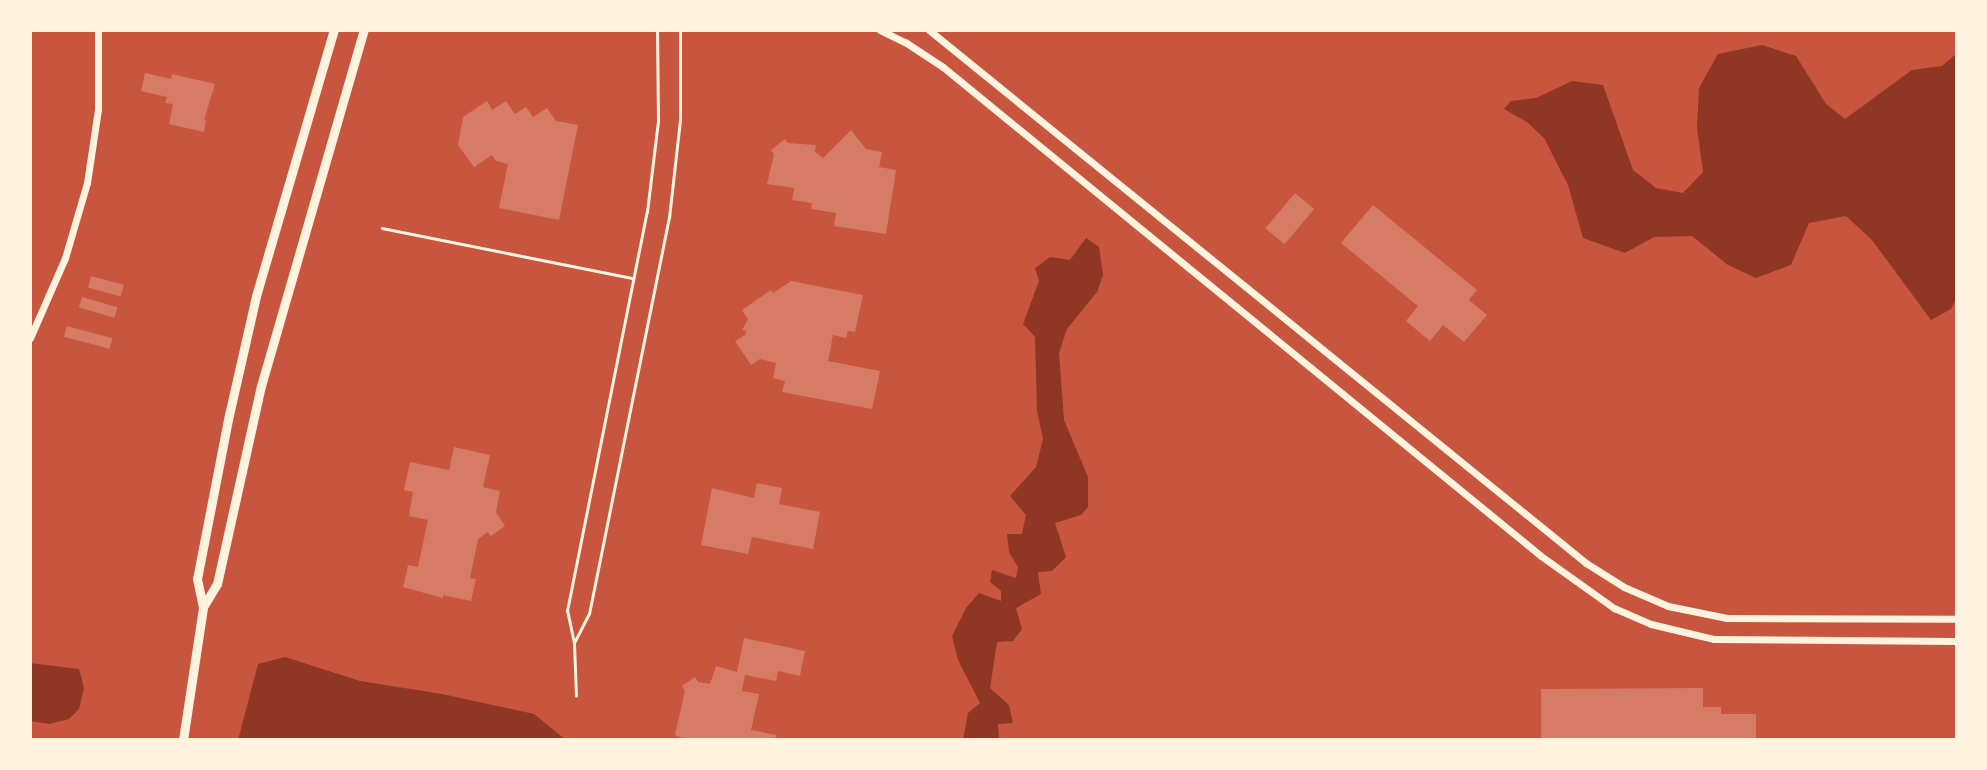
<!DOCTYPE html>
<html>
<head>
<meta charset="utf-8">
<style>
	body { margin:0 }
	#map { position:relative; width:1987px; height:770px; overflow:hidden; background:#c8553d; font-family:"Work Sans",sans-serif }
	div>[style] { position:absolute }
	.water>* { inset:0; background:#8f3625 }
	.building>* { inset:0; background:#d67c66; transform-origin:0 0 }
	.service>* { height:2.5px; margin:-1.25px; padding:0 1.25px; transform-origin:1.25px; border-radius:1.25px; background:#fff3e0 }
	.tertiary>* { height:7px; margin:-3.5px; padding:0 3.5px; transform-origin:3.5px; border-radius:3.5px; background:#fff3e0 }
	.primary>* { height:9px; margin:-4.5px; padding:0 4.5px; transform-origin:4.5px; border-radius:4.5px; background:#fff3e0 }
	span { translate:-50% -50%; white-space:nowrap; text-align:center; line-height:1.15; -webkit-text-stroke:5px #fff3e0; paint-order:stroke }
	.frame { position:absolute; inset:0; border:32px solid #fff3e0; pointer-events:none }
</style>
</head>
<body>
<div id="map">
	<div class="water">
		<i style="clip-path:polygon(1762px 45px,1796px 56px,1826px 104px,1845px 119px,1912px 70px,1942px 66px,1957px 53px,1957px 297px,1951px 309px,1931px 320px,1872px 240px,1846px 216px,1809px 223px,1791px 265px,1756px 278px,1728px 265px,1692px 236px,1654px 237px,1625px 253px,1583px 238px,1568px 185px,1544px 138px,1527px 122px,1504px 109px,1511px 101px,1536px 98px,1572px 81px,1603px 85px,1633px 170px,1656px 188px,1683px 193px,1703px 172px,1697px 128px,1699px 88px,1718px 54px)"></i>
		<i style="clip-path:polygon(1086px 238px,1099px 247px,1103px 275px,1097px 292px,1067px 329px,1059px 353px,1064px 420px,1088px 477px,1088px 507px,1081px 515px,1055px 523px,1066px 557px,1052px 571px,1038px 572px,1041px 594px,1016px 608px,1022px 629px,1013px 641px,997px 642px,990px 688px,1009px 705px,1013px 723px,998px 724px,999px 740px,963px 740px,968px 713px,980px 703px,958px 660px,952px 636px,966px 608px,979px 593px,1001px 601px,1001px 591px,990px 582px,992px 570px,1016px 578px,1018px 567px,1009px 552px,1007px 534px,1022px 534px,1026px 515px,1010px 496px,1036px 467px,1043px 439px,1037px 411px,1035px 337px,1023px 324px,1039px 281px,1035px 268px,1050px 257px,1070px 260px)"></i>
		<i style="clip-path:polygon(285px 657px,360px 681px,442px 694px,534px 714px,566px 740px,238px 740px,258px 664px)"></i>
		<i style="clip-path:polygon(30px 663px,79px 669px,84px 688px,79px 709px,69px 719px,50px 724px,30px 721px)"></i>
	</div>
	<div class="building">
		<i style="clip-path:polygon(145px 73px,171px 79px,172px 74px,215px 84px,204px 120px,206px 121px,204px 132px,169px 124px,173px 104px,165px 103px,167px 97px,141px 91px)"></i>
		<i style="clip-path:polygon(487px 101px,492px 110px,506px 101px,515px 114px,526px 107px,533px 117px,547px 108px,556px 121px,578px 125px,559px 220px,499px 208px,508px 164px,496px 161px,492px 155px,474px 167px,458px 145px,463px 117px)"></i>
		<i style="clip-path:polygon(851px 130px,866px 149px,882px 152px,879px 167px,896px 170px,886px 234px,834px 226px,836px 213px,811px 209px,812px 203px,792px 200px,794px 188px,767px 184px,774px 154px,771px 150px,785px 139px,788px 143px,816px 145px,815px 152px,823px 158px)"></i>
		<i style="left:1295px;top:193px;width:25px;height:46px;rotate:40deg"></i>
		<i style="clip-path:polygon(1373px 205px,1477px 290px,1469px 300px,1487px 315px,1464px 342px,1443px 325px,1430px 341px,1406px 321px,1418px 306px,1341px 243px)"></i>
		<i style="left:91px;top:276px;width:34px;height:12px;rotate:15deg"></i>
		<i style="clip-path:polygon(791px 281px,863px 295px,855px 332px,848px 331px,846px 338px,833px 335px,828px 361px,880px 371px,872px 409px,782px 392px,785px 381px,773px 378px,776px 363px,760px 359px,751px 365px,735px 341px,745px 335px,746px 331px,742px 330px,748px 319px,742px 310px,771px 290px,773px 293px)"></i>
		<i style="left:82px;top:297px;width:37px;height:11px;rotate:16deg"></i>
		<i style="left:67px;top:326px;width:47px;height:11px;rotate:15deg"></i>
		<i style="clip-path:polygon(454px 447px,490px 455px,483px 487px,500px 491px,496px 512px,505px 526px,491px 536px,488px 532px,478px 539px,470px 578px,476px 579px,471px 601px,443px 595px,443px 598px,403px 587px,408px 565px,418px 567px,428px 520px,409px 516px,413px 492px,404px 490px,410px 462px,449px 470px)"></i>
		<i style="clip-path:polygon(757px 483px,782px 488px,779px 504px,820px 512px,813px 549px,752px 537px,748px 554px,701px 545px,712px 488px,754px 498px)"></i>
		<i style="clip-path:polygon(744px 638px,805px 651px,800px 676px,778px 671px,776px 681px,745px 675px,742px 691px,759px 694px,751px 730px,776px 735px,775px 740px,687px 740px,675px 735px,685px 691px,682px 686px,695px 677px,698px 682px,710px 684px,716px 666px,737px 672px)"></i>
		<i style="clip-path:polygon(1703px 688px,1703px 707px,1721px 707px,1721px 714px,1756px 714px,1756px 740px,1541px 740px,1541px 689px)"></i>
	</div>
	<div class="service">
		<i style="left:382px;top:228px;width:256px;rotate:11.3deg"></i>
		<i style="left:574px;top:643px;width:33px;rotate:-63deg"></i>
		<i style="left:589px;top:614px;width:404px;rotate:-78.6deg"></i>
		<i style="left:669px;top:218px;width:99px;rotate:-83.6deg"></i>
		<i style="left:680px;top:120px;width:90px;rotate:-90deg"></i>
		<i style="left:576px;top:696px;width:53px;rotate:-92.2deg"></i>
		<i style="left:574px;top:643px;width:33px;rotate:-102deg"></i>
		<i style="left:567px;top:611px;width:407px;rotate:-78.7deg"></i>
		<i style="left:647px;top:212px;width:92px;rotate:-83.1deg"></i>
		<i style="left:658px;top:121px;width:91px;rotate:-90.6deg"></i>
	</div>
	<div class="tertiary">
		<i style="left:880px;top:30px;width:28px;rotate:26deg"></i>
		<i style="left:905px;top:42px;width:45px;rotate:33.3deg"></i>
		<i style="left:943px;top:67px;width:772px;rotate:39.27deg"></i>
		<i style="left:1541px;top:556px;width:90px;rotate:35.5deg"></i>
		<i style="left:1614px;top:608px;width:40px;rotate:23.4deg"></i>
		<i style="left:1651px;top:624px;width:65px;rotate:13.4deg"></i>
		<i style="left:1714px;top:639px;width:243px;rotate:0.5deg"></i>
		<i style="left:929px;top:30px;width:846px;rotate:39.05deg"></i>
		<i style="left:1586px;top:563px;width:45px;rotate:32.3deg"></i>
		<i style="left:1624px;top:587px;width:48px;rotate:23.4deg"></i>
		<i style="left:1668px;top:606px;width:60px;rotate:11.5deg"></i>
		<i style="left:1727px;top:618px;width:230px;rotate:0.2deg"></i>
		<i style="left:30px;top:338px;width:87px;rotate:-66.4deg"></i>
		<i style="left:65px;top:258px;width:78px;rotate:-73.7deg"></i>
		<i style="left:87px;top:183px;width:75px;rotate:-81.5deg"></i>
		<i style="left:98px;top:109px;width:79px;rotate:-90deg"></i>
	</div>
	<div class="primary">
		<i style="left:203px;top:607px;width:27px;rotate:-59deg"></i>
		<i style="left:217px;top:584px;width:203px;rotate:-77.5deg"></i>
		<i style="left:261px;top:386px;width:371px;rotate:-73.9deg"></i>
		<i style="left:183px;top:740px;width:134px;rotate:-81.4deg"></i>
		<i style="left:203px;top:607px;width:29px;rotate:-102deg"></i>
		<i style="left:197px;top:579px;width:167px;rotate:-79deg"></i>
		<i style="left:229px;top:415px;width:122px;rotate:-77.2deg"></i>
		<i style="left:256px;top:296px;width:277px;rotate:-73.7deg"></i>
	</div>
	<div class="frame"></div>
</div>
</body>
</html>
